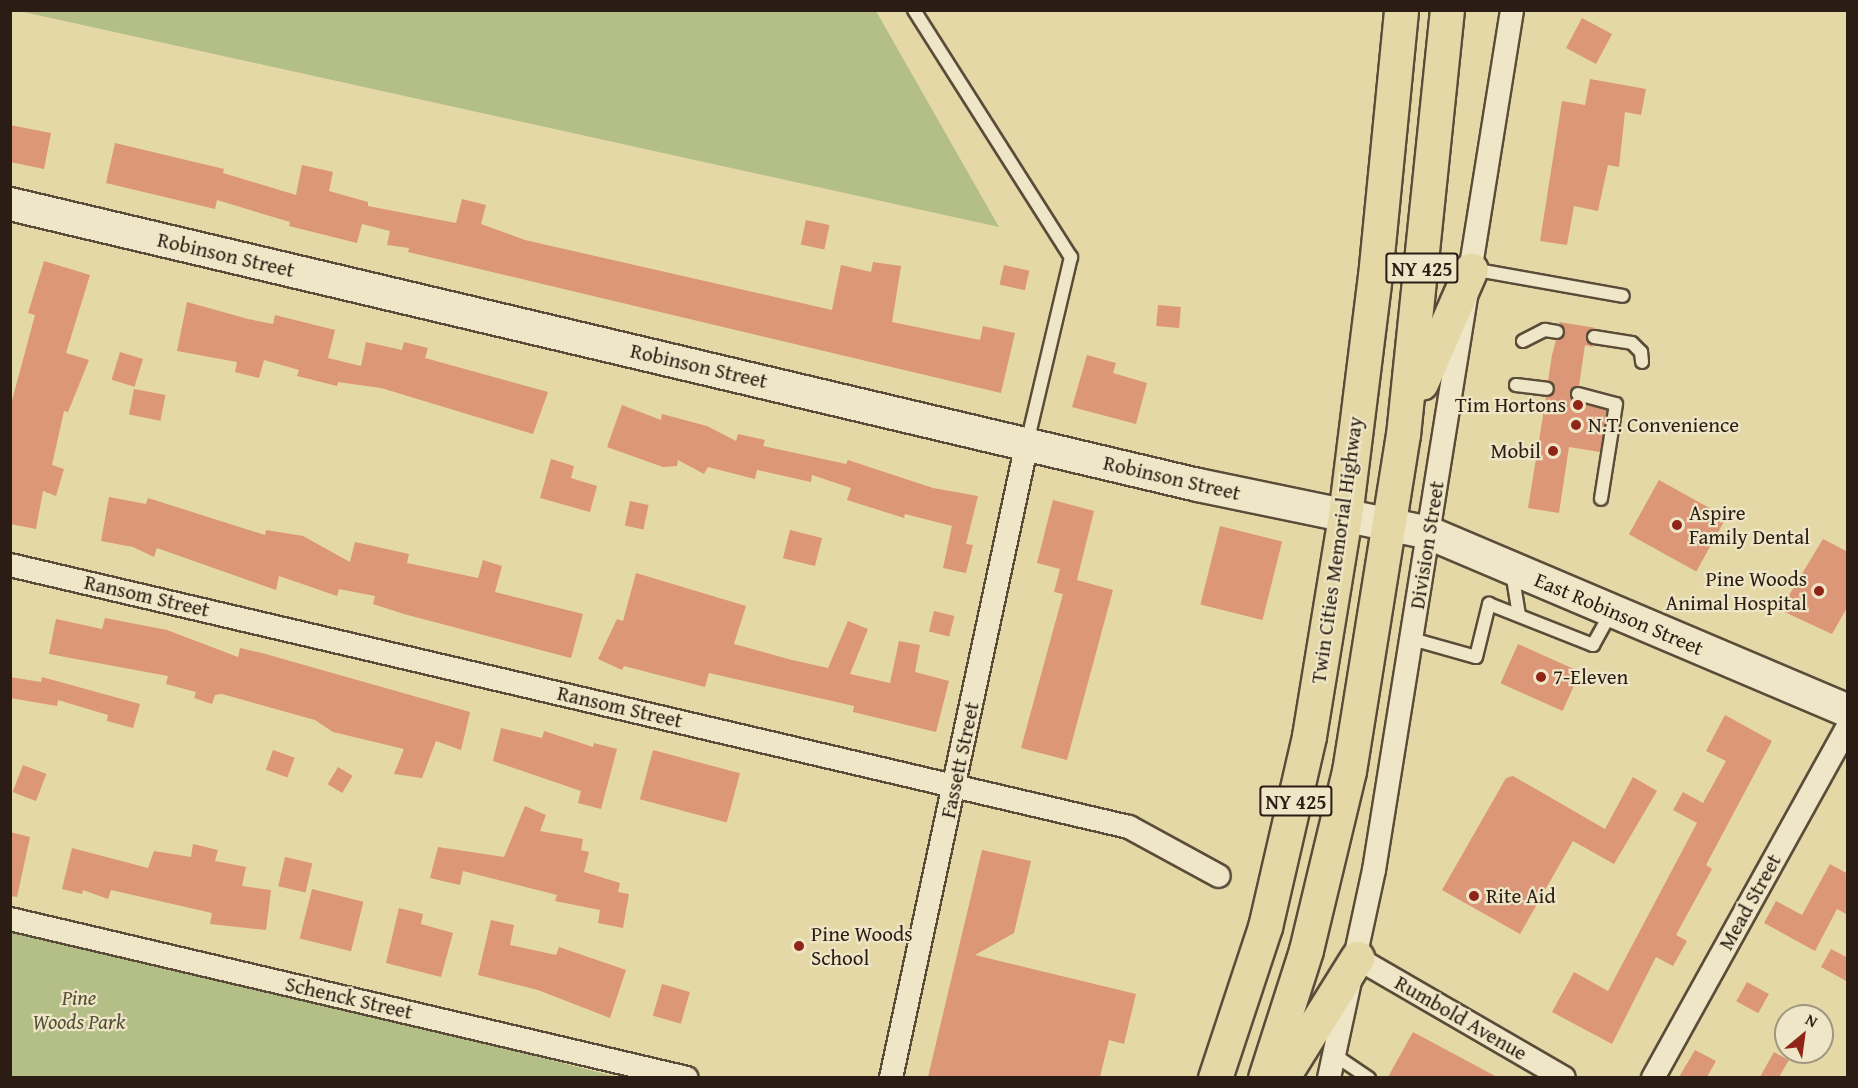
<!DOCTYPE html>
<html>
<head>
<meta charset="utf-8">
<style>
	body { margin:0 }
	#map { position:relative; width:1858px; height:1088px; overflow:hidden; background:#e5d8a7; font-family:"Gentium Book Plus",serif }
	div>[style] { position:absolute }
	.green>* { inset:0; background:#b4bf87 }
	.building>* { inset:0; background:#dc9678; transform-origin:0 0 }
	.roads { filter:drop-shadow(2px 0 #5a4c39) drop-shadow(-2px 0 #5a4c39) drop-shadow(0 2px #5a4c39) drop-shadow(0 -2px #5a4c39) }
	.lane>* { height:12px; margin:-6px; padding:0 6px; transform-origin:6px; border-radius:6px; background:#eee6c6 }
	.street>* { height:22px; margin:-11px; padding:0 11px; transform-origin:11px; border-radius:11px; background:#eee6c6 }
	.secondary>* { height:32px; margin:-16px; padding:0 16px; transform-origin:16px; border-radius:16px; background:#eee6c6 }
	.primary>* { height:33px; margin:-16.5px; padding:0 16.5px; transform-origin:16.5px; border-radius:16.5px; background:#e5d8a7 }
	.dots>* { width:16px; height:16px; translate:-50% -50%; box-sizing:border-box; border:3px solid #eee6c6; border-radius:50% }
	span { translate:-50% -50%; white-space:nowrap; text-align:center; line-height:1.15; -webkit-text-stroke:4.5px #eee6c6; paint-order:stroke }
	.shield-label span { padding:2px 4px; background:#eee6c6; border:2px solid; border-radius:4px; -webkit-text-stroke-width:0 }
	.shield-label { font-size:20px; color:#2b1d14; font-weight:700 }
	.street-label { font-size:21px; color:#2b1d14 }
	.poi-label { font-size:21px; color:#2b1d14 }
	.right { translate:-100% -50%; text-align:right }
	.left { translate:0 -50%; text-align:left }
	.park-label { font-size:21px; color:#544e36; font-style:italic }
	.frame { position:absolute; inset:0; border:12px solid #2b1d14; pointer-events:none }
	.north { position:absolute; left:1774px; top:1004px; width:60px; height:60px; box-sizing:border-box; background:#eee6c6; border:2px solid #a0967f; border-radius:50%; rotate:29deg; font-size:16px; font-weight:700; line-height:24px; text-align:center; color:#2b1d14 }
	.north::after { content:''; display:block; margin:auto; width:21px; height:27px; background:#8f2418; clip-path:polygon(50% 0,100% 100%,50% 72%,0 100%) }
</style>
</head>
<body>
<div id="map">
	<div class="green">
		<i style="clip-path:polygon(19px 11px,876px 11px,999px 227px)"></i>
		<i style="clip-path:polygon(11px 922px,617px 1077px,11px 1077px)"></i>
	</div>
	<div class="building">
		<i style="left:1582px;top:18px;width:34px;height:34px;rotate:28deg"></i>
		<i style="clip-path:polygon(1590px 79px,1646px 89px,1641px 115px,1625px 112px,1619px 167px,1608px 165px,1598px 211px,1574px 206px,1567px 245px,1540px 241px,1562px 101px,1585px 105px)"></i>
		<i style="clip-path:polygon(10px 125px,51px 133px,44px 169px,10px 162px)"></i>
		<i style="clip-path:polygon(115px 143px,224px 169px,223px 173px,296px 195px,302px 165px,333px 172px,329px 191px,368px 202px,368px 206px,456px 223px,462px 199px,486px 205px,481px 224px,525px 240px,832px 310px,841px 265px,871px 272px,873px 262px,901px 266px,892px 322px,980px 340px,983px 326px,1015px 333px,1001px 393px,408px 252px,409px 248px,387px 245px,390px 231px,362px 224px,357px 243px,289px 226px,290px 222px,217px 200px,215px 209px,106px 183px)"></i>
		<i style="left:806px;top:220px;width:24px;height:25px;rotate:12deg"></i>
		<i style="clip-path:polygon(44px 261px,90px 275px,66px 353px,89px 360px,68px 412px,64px 411px,52px 465px,64px 469px,56px 496px,43px 491px,36px 529px,10px 524px,10px 408px,35px 315px,28px 313px)"></i>
		<i style="left:1004px;top:265px;width:26px;height:20px;rotate:13deg"></i>
		<i style="clip-path:polygon(187px 302px,248px 319px,273px 324px,275px 315px,335px 330px,328px 358px,361px 366px,366px 342px,402px 350px,404px 342px,428px 348px,425px 358px,548px 392px,533px 434px,381px 388px,338px 382px,337px 386px,297px 376px,299px 370px,264px 360px,259px 378px,235px 372px,237px 362px,177px 351px)"></i>
		<i style="left:1158px;top:305px;width:23px;height:21px;rotate:5deg"></i>
		<i style="clip-path:polygon(1559px 322px,1596px 328px,1586px 335px,1593px 347px,1585px 345px,1579px 386px,1570px 396px,1576px 402px,1607px 410px,1600px 452px,1569px 447px,1559px 513px,1528px 508px,1546px 397px,1555px 391px,1548px 381px,1552px 355px,1556px 340px,1565px 333px)"></i>
		<i style="left:120px;top:352px;width:24px;height:29px;rotate:17deg"></i>
		<i style="clip-path:polygon(1087px 355px,1116px 363px,1113px 373px,1147px 383px,1136px 424px,1072px 407px)"></i>
		<i style="left:134px;top:389px;width:32px;height:26px;rotate:11deg"></i>
		<i style="clip-path:polygon(622px 405px,661px 420px,662px 414px,707px 426px,736px 441px,738px 434px,765px 440px,763px 446px,846px 464px,848px 460px,933px 488px,978px 496px,966px 544px,973px 545px,966px 573px,943px 568px,952px 526px,905px 514px,904px 518px,847px 500px,851px 488px,812px 475px,811px 482px,757px 470px,755px 479px,708px 467px,704px 474px,678px 460px,677px 466px,663px 467px,607px 447px)"></i>
		<i style="clip-path:polygon(551px 459px,574px 466px,571px 478px,597px 486px,590px 512px,540px 498px)"></i>
		<i style="left:1659px;top:480px;width:77px;height:62px;rotate:29deg"></i>
		<i style="clip-path:polygon(109px 497px,146px 504px,148px 498px,265px 535px,266px 530px,303px 536px,350px 562px,355px 542px,409px 554px,407px 563px,478px 578px,483px 560px,502px 566px,495px 592px,583px 614px,571px 658px,404px 614px,373px 604px,375px 596px,339px 589px,337px 596px,279px 576px,276px 590px,157px 548px,154px 557px,133px 547px,101px 541px)"></i>
		<i style="clip-path:polygon(1053px 500px,1094px 511px,1077px 580px,1113px 590px,1067px 760px,1021px 748px,1063px 594px,1054px 592px,1060px 569px,1037px 563px)"></i>
		<i style="left:630px;top:501px;width:19px;height:25px;rotate:12deg"></i>
		<i style="left:1220px;top:526px;width:64px;height:81px;rotate:14deg"></i>
		<i style="left:790px;top:530px;width:33px;height:29px;rotate:14deg"></i>
		<i style="clip-path:polygon(1823px 539px,1848px 552px,1848px 606px,1832px 634px,1780px 610px)"></i>
		<i style="clip-path:polygon(636px 573px,746px 606px,734px 644px,792px 660px,828px 668px,848px 621px,868px 629px,850px 674px,890px 683px,899px 641px,920px 645px,915px 672px,949px 681px,936px 732px,853px 712px,854px 706px,709px 673px,705px 687px,624px 666px,622px 670px,598px 659px,617px 619px,623px 621px)"></i>
		<i style="left:934px;top:611px;width:21px;height:21px;rotate:14deg"></i>
		<i style="clip-path:polygon(105px 618px,167px 630px,238px 657px,240px 648px,262px 653px,470px 712px,461px 750px,436px 741px,422px 778px,394px 774px,404px 749px,333px 732px,315px 720px,222px 694px,215px 695px,212px 704px,194px 698px,196px 692px,166px 684px,168px 676px,49px 654px,56px 619px,102px 629px)"></i>
		<i style="left:1518px;top:644px;width:68px;height:43px;rotate:24deg"></i>
		<i style="clip-path:polygon(10px 677px,41px 682px,42px 677px,140px 704px,133px 728px,107px 721px,108px 715px,58px 700px,57px 706px,10px 698px)"></i>
		<i style="clip-path:polygon(1725px 715px,1772px 741px,1706px 865px,1712px 869px,1676px 935px,1687px 941px,1673px 966px,1656px 957px,1612px 1044px,1552px 1012px,1574px 972px,1608px 991px,1697px 823px,1673px 810px,1683px 792px,1703px 803px,1726px 761px,1706px 751px)"></i>
		<i style="clip-path:polygon(501px 728px,542px 738px,544px 731px,593px 747px,594px 743px,617px 749px,601px 809px,578px 803px,581px 791px,493px 761px)"></i>
		<i style="left:273px;top:750px;width:23px;height:21px;rotate:20deg"></i>
		<i style="left:653px;top:750px;width:90px;height:51px;rotate:15deg"></i>
		<i style="left:23px;top:765px;width:25px;height:29px;rotate:21deg"></i>
		<i style="left:338px;top:767px;width:17px;height:20px;rotate:31deg"></i>
		<i style="clip-path:polygon(1513px 776px,1605px 829px,1633px 777px,1657px 791px,1614px 864px,1573px 841px,1520px 934px,1442px 890px,1506px 778px)"></i>
		<i style="clip-path:polygon(525px 806px,546px 815px,540px 831px,583px 839px,581px 850px,589px 852px,584px 872px,620px 883px,618px 892px,629px 894px,623px 928px,598px 923px,600px 910px,555px 901px,557px 895px,463px 871px,460px 885px,430px 878px,438px 847px,504px 857px)"></i>
		<i style="clip-path:polygon(10px 832px,30px 837px,17px 897px,10px 896px)"></i>
		<i style="clip-path:polygon(193px 844px,218px 850px,215px 861px,246px 867px,242px 886px,271px 890px,266px 930px,210px 924px,212px 913px,111px 890px,108px 899px,83px 890px,82px 894px,62px 889px,72px 848px,148px 868px,154px 851px,191px 857px)"></i>
		<i style="clip-path:polygon(982px 850px,1031px 861px,1014px 933px,975px 955px,1136px 994px,1124px 1044px,1109px 1040px,1100px 1077px,928px 1077px)"></i>
		<i style="left:285px;top:857px;width:28px;height:30px;rotate:13deg"></i>
		<i style="clip-path:polygon(1830px 864px,1848px 874px,1848px 915px,1837px 909px,1815px 951px,1764px 923px,1776px 901px,1802px 915px)"></i>
		<i style="left:312px;top:889px;width:53px;height:51px;rotate:14deg"></i>
		<i style="clip-path:polygon(399px 908px,423px 914px,421px 924px,453px 933px,441px 977px,386px 963px)"></i>
		<i style="clip-path:polygon(491px 920px,514px 925px,510px 945px,556px 955px,559px 947px,626px 970px,610px 1018px,538px 990px,478px 975px)"></i>
		<i style="clip-path:polygon(1831px 949px,1848px 958px,1848px 982px,1821px 967px)"></i>
		<i style="left:1747px;top:982px;width:25px;height:22px;rotate:29deg"></i>
		<i style="left:662px;top:984px;width:29px;height:33px;rotate:16deg"></i>
		<i style="clip-path:polygon(1413px 1032px,1497px 1077px,1388px 1077px)"></i>
		<i style="clip-path:polygon(1695px 1050px,1716px 1061px,1707px 1077px,1679px 1077px)"></i>
		<i style="clip-path:polygon(1774px 1052px,1789px 1060px,1779px 1077px,1760px 1077px)"></i>
	</div>
	<div class="roads">
		<div class="lane">
			<i style="left:914px;top:10px;width:293px;rotate:57.6deg"></i>
			<i style="left:1071px;top:257px;width:191px;rotate:103.3deg"></i>
			<i style="left:1472px;top:269px;width:153px;rotate:10.1deg"></i>
			<i style="left:1594px;top:337px;width:38px;rotate:9deg"></i>
			<i style="left:1632px;top:343px;width:13px;rotate:45deg"></i>
			<i style="left:1641px;top:352px;width:10px;rotate:84deg"></i>
			<i style="left:1523px;top:341px;width:25px;rotate:-27deg"></i>
			<i style="left:1545px;top:330px;width:12px;rotate:9deg"></i>
			<i style="left:1516px;top:385px;width:31px;rotate:7deg"></i>
			<i style="left:1578px;top:394px;width:39px;rotate:15deg"></i>
			<i style="left:1616px;top:404px;width:96px;rotate:99deg"></i>
			<i style="left:1512px;top:572px;width:44px;rotate:80.8deg"></i>
			<i style="left:1412px;top:639px;width:66px;rotate:15.7deg"></i>
			<i style="left:1476px;top:657px;width:55px;rotate:-76.2deg"></i>
			<i style="left:1489px;top:604px;width:112px;rotate:21.5deg"></i>
			<i style="left:1593px;top:645px;width:39px;rotate:-61deg"></i>
			<i style="left:1336px;top:1056px;width:40px;rotate:34deg"></i>
		</div>
		<div class="street">
			<i style="left:10px;top:565px;width:1149px;rotate:13.18deg"></i>
			<i style="left:1129px;top:827px;width:102px;rotate:28.6deg"></i>
			<i style="left:10px;top:919px;width:695px;rotate:13.22deg"></i>
			<i style="left:1357px;top:958px;width:239px;rotate:30.1deg"></i>
			<i style="left:891px;top:1078px;width:649px;rotate:-77.91deg"></i>
			<i style="left:1329px;top:1078px;width:213px;rotate:-77.8deg"></i>
			<i style="left:1374px;top:870px;width:871px;rotate:-80.88deg"></i>
			<i style="left:1653px;top:1078px;width:402px;rotate:-61deg"></i>
		</div>
		<div class="secondary">
			<i style="left:10px;top:204px;width:1221px;rotate:13.31deg"></i>
			<i style="left:1198px;top:485px;width:236px;rotate:11.7deg"></i>
			<i style="left:1429px;top:533px;width:455px;rotate:23deg"></i>
		</div>
		<div class="primary">
			<i style="left:1421px;top:383px;width:124px;rotate:-66.3deg"></i>
			<i style="left:1215px;top:1078px;width:159px;rotate:-71.7deg"></i>
			<i style="left:1265px;top:927px;width:196px;rotate:-77deg"></i>
			<i style="left:1309px;top:736px;width:223px;rotate:-80.7deg"></i>
			<i style="left:1345px;top:516px;width:242px;rotate:-82.9deg"></i>
			<i style="left:1375px;top:276px;width:267px;rotate:-84.4deg"></i>
			<i style="left:1265px;top:1078px;width:134px;rotate:-72.2deg"></i>
			<i style="left:1306px;top:950px;width:184px;rotate:-76.5deg"></i>
			<i style="left:1349px;top:771px;width:340px;rotate:-80.9deg"></i>
			<i style="left:1403px;top:435px;width:427px;rotate:-84.1deg"></i>
			<i style="left:1282px;top:1078px;width:142px;rotate:-58deg"></i>
		</div>
	</div>
	<div class="dots">
		<i style="left:1578px;top:405px;background:#8f2418"></i>
		<i style="left:1576px;top:425px;background:#8f2418"></i>
		<i style="left:1553px;top:451px;background:#8f2418"></i>
		<i style="left:1677px;top:525px;background:#8f2418"></i>
		<i style="left:1819px;top:591px;background:#8f2418"></i>
		<i style="left:1541px;top:677px;background:#8f2418"></i>
		<i style="left:1474px;top:896px;background:#8f2418"></i>
		<i style="left:799px;top:946px;background:#8f2418"></i>
	</div>
	<div class="shield-label">
		<span style="left:1422px;top:268px">NY 425</span>
		<span style="left:1296px;top:801px">NY 425</span>
	</div>
	<div class="street-label">
		<span style="left:226px;top:255px;rotate:13deg">Robinson Street</span>
		<span style="left:699px;top:366px;rotate:13deg">Robinson Street</span>
		<span style="left:1172px;top:478px;rotate:13deg">Robinson Street</span>
		<span style="left:1427px;top:545px;rotate:-81deg">Division Street</span>
		<span style="left:1337px;top:550px;rotate:-82deg">Twin Cities Memorial Highway</span>
		<span style="left:147px;top:596px;rotate:13deg">Ransom Street</span>
		<span style="left:1619px;top:614px;rotate:23deg">East Robinson Street</span>
		<span style="left:620px;top:707px;rotate:13deg">Ransom Street</span>
		<span style="left:960px;top:760px;rotate:-78deg">Fassett Street</span>
		<span style="left:1750px;top:902px;rotate:-61deg">Mead Street</span>
		<span style="left:349px;top:998px;rotate:13deg">Schenck Street</span>
		<span style="left:1461px;top:1018px;rotate:30deg">Rumbold Avenue</span>
	</div>
	<div class="poi-label">
		<span class="right" style="left:1566px;top:405px">Tim Hortons</span>
		<span class="left" style="left:1588px;top:425px">N.T. Convenience</span>
		<span class="right" style="left:1541px;top:451px">Mobil</span>
		<span class="left" style="left:1689px;top:525px">Aspire<br>Family Dental</span>
		<span class="right" style="left:1807px;top:591px">Pine Woods<br>Animal Hospital</span>
		<span class="left" style="left:1553px;top:677px">7-Eleven</span>
		<span class="left" style="left:1486px;top:896px">Rite Aid</span>
		<span class="left" style="left:811px;top:946px">Pine Woods<br>School</span>
	</div>
	<div class="park-label">
		<span style="left:79px;top:1010px">Pine<br>Woods Park</span>
	</div>
	<div class="frame"></div>
	<div class="north">N</div>
</div>
</body>
</html>
